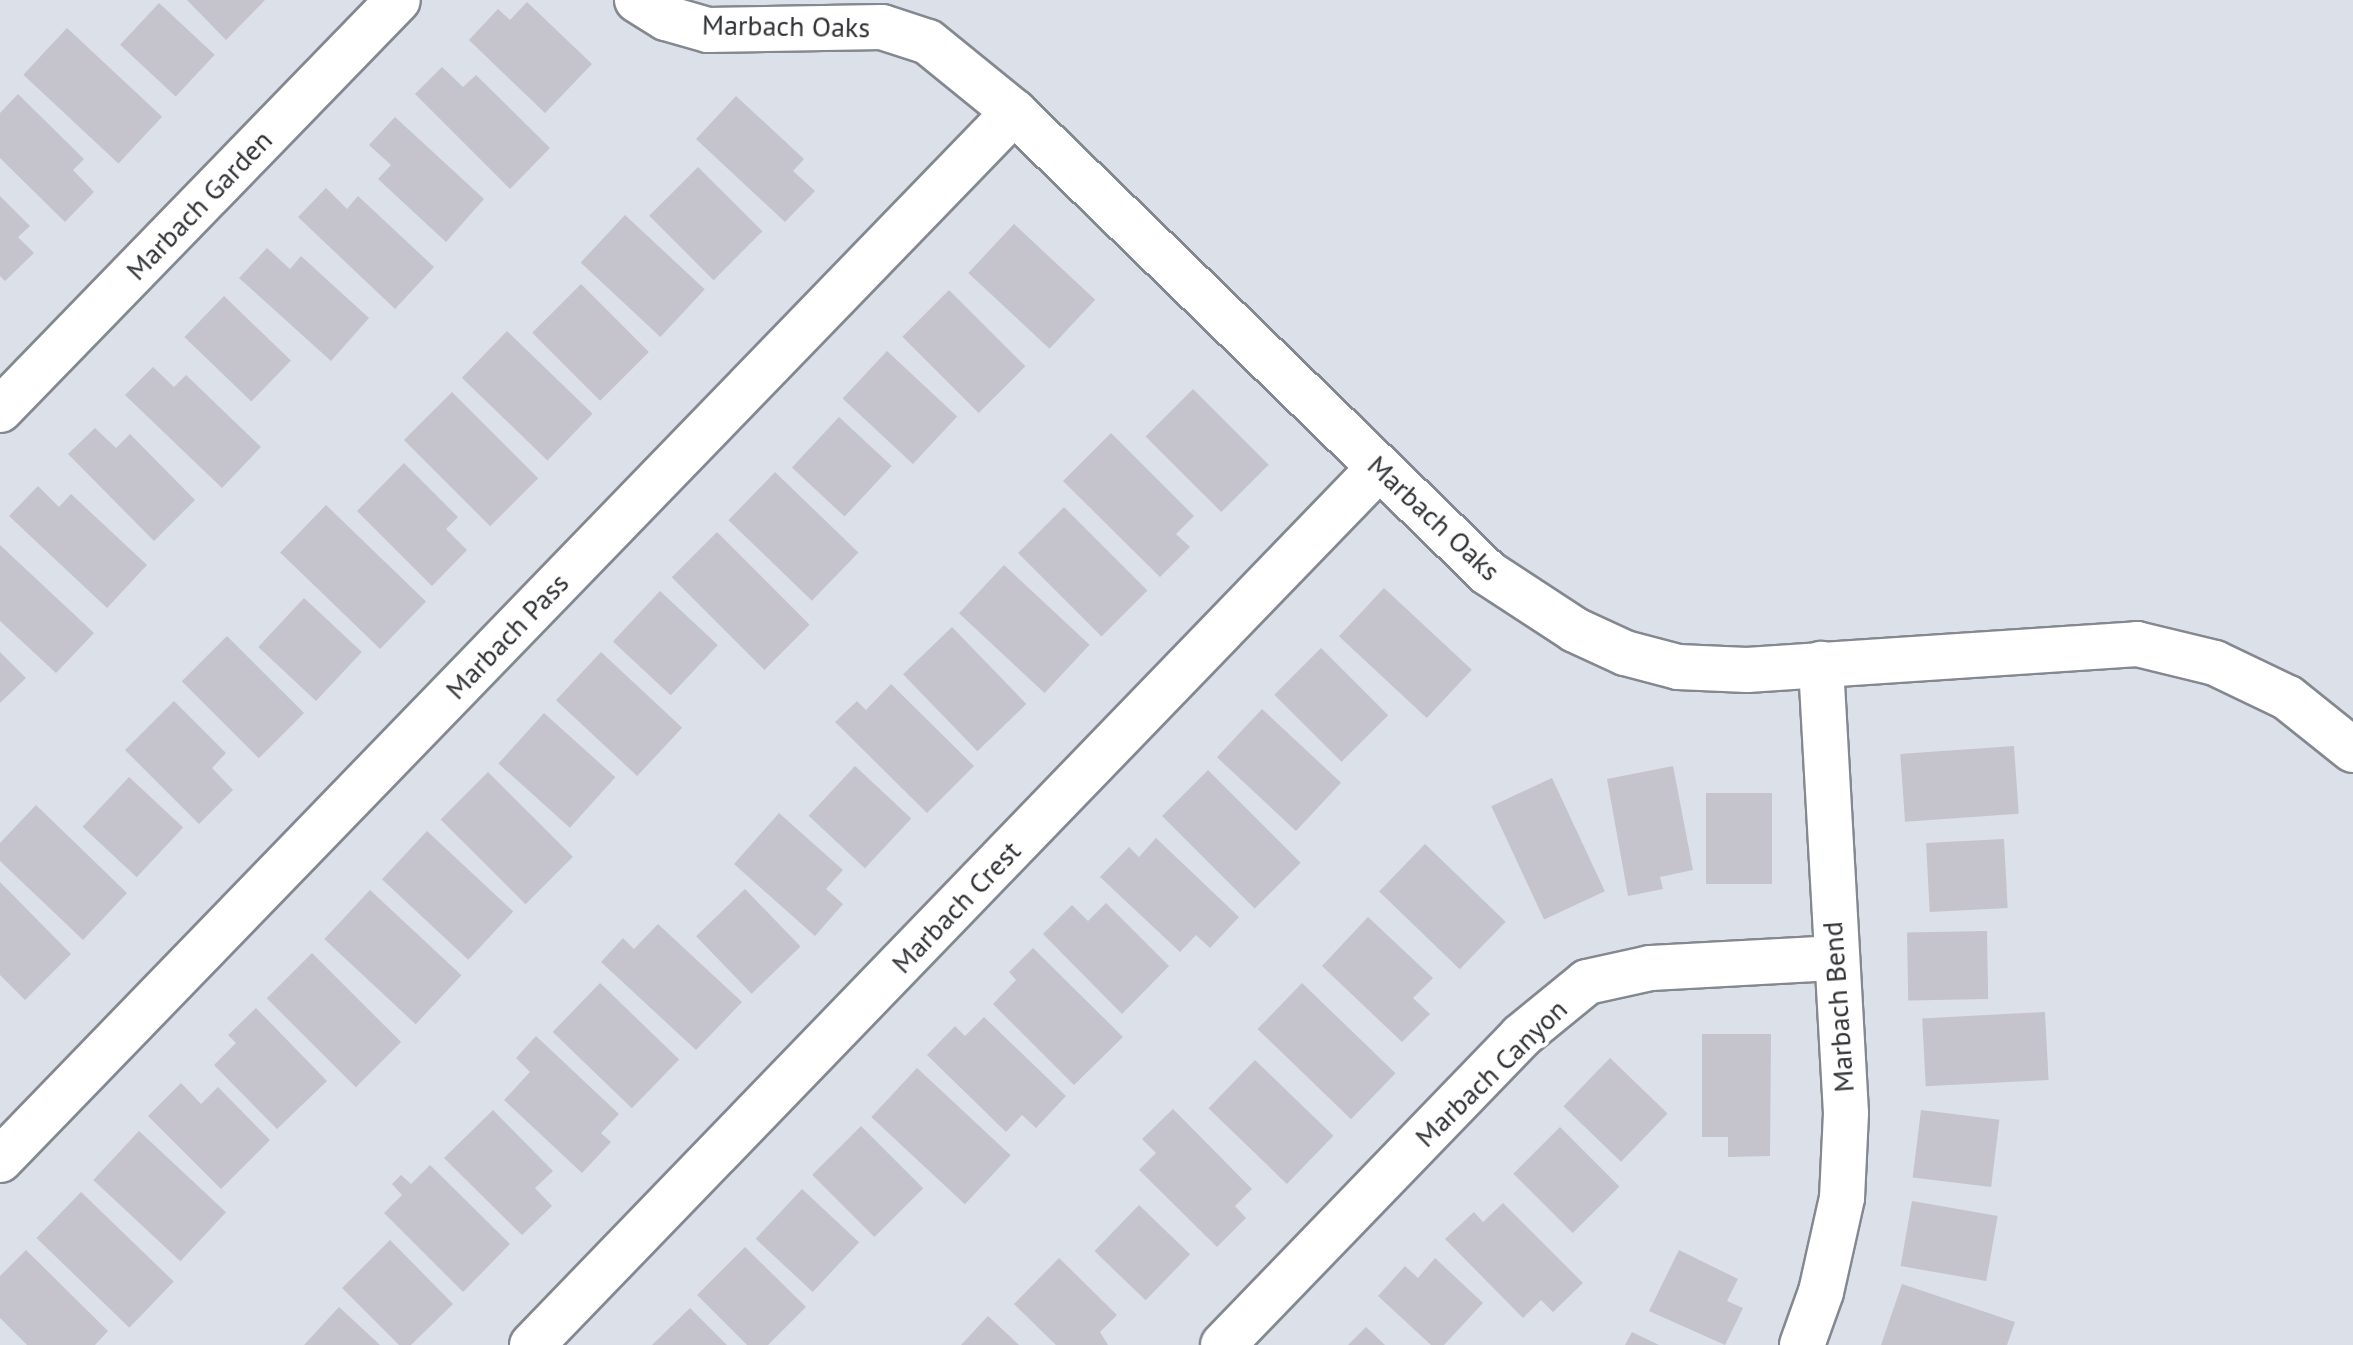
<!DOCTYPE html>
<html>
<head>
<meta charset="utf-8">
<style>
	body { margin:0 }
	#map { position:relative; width:2353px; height:1345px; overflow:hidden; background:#dce0e9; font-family:"PT Sans",sans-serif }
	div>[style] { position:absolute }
	.building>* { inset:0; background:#c5c3cc; transform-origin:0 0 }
	.roads { filter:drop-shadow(2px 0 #848890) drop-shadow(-2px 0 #848890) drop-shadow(0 2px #848890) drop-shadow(0 -2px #848890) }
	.minor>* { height:44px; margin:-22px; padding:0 22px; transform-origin:22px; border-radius:22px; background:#fff }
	span { translate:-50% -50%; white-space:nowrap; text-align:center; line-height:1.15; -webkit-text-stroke:8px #fff; paint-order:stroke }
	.street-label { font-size:28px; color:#2f3134 }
</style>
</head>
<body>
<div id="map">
	<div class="building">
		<i style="clip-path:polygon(187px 0,265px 0,226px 40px)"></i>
		<i style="clip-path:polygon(527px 2px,592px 64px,545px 113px,469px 40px,498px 9px,510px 20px)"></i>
		<i style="left:159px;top:3px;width:76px;height:57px;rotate:43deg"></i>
		<i style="left:67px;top:28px;width:130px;height:64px;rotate:43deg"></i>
		<i style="clip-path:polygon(442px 67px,463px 87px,476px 75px,550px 148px,510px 189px,415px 94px)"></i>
		<i style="clip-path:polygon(18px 94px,84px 159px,73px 170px,94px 192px,65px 222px,0 158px,0 113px)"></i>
		<i style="clip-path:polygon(736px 96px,804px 159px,793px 171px,815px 191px,785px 222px,696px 139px)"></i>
		<i style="clip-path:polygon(395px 117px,484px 199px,446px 242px,378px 179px,391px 165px,369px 145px)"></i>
		<i style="left:698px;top:167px;width:91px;height:69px;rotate:45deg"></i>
		<i style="clip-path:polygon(326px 188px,347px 209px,358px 196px,434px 267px,395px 309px,298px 217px)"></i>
		<i style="clip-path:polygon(0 196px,30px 226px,18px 237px,34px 253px,5px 281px,0 276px)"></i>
		<i style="left:625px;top:215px;width:109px;height:65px;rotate:43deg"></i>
		<i style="left:1014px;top:224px;width:111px;height:67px;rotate:43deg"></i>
		<i style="clip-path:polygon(267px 248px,290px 269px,301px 256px,369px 318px,331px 361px,239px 278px)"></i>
		<i style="left:581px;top:284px;width:96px;height:69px;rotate:45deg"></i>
		<i style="left:949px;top:290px;width:108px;height:66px;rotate:45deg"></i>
		<i style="left:224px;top:296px;width:93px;height:57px;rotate:44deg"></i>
		<i style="left:507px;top:331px;width:119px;height:65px;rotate:44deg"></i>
		<i style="left:887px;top:351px;width:96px;height:65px;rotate:43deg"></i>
		<i style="clip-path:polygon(153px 367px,174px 387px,186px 375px,261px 447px,222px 488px,125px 395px)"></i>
		<i style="left:1193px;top:389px;width:107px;height:67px;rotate:45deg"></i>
		<i style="left:452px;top:392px;width:122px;height:68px;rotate:45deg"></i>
		<i style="left:839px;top:417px;width:72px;height:69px;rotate:43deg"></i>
		<i style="clip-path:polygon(95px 428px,116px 448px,130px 434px,195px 500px,154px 541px,68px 454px)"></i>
		<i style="clip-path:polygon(1111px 433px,1194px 516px,1176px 534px,1190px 547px,1160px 577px,1063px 481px)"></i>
		<i style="clip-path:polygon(404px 463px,458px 517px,446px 529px,467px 550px,432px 586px,357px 511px)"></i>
		<i style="left:775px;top:472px;width:116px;height:67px;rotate:44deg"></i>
		<i style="clip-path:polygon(38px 486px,59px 507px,71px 494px,147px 565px,107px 608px,9px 516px)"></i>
		<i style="left:326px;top:505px;width:139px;height:66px;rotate:44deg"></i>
		<i style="left:1064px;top:507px;width:118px;height:65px;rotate:45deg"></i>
		<i style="left:717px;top:532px;width:131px;height:64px;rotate:45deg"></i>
		<i style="clip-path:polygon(0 545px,94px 633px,56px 673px,0 621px)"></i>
		<i style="left:1004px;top:565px;width:117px;height:66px;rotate:43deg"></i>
		<i style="left:1384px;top:588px;width:120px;height:66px;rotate:43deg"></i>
		<i style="left:660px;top:591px;width:79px;height:69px;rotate:43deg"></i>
		<i style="left:304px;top:598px;width:79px;height:67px;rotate:43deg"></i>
		<i style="left:952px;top:627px;width:107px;height:68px;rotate:46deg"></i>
		<i style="left:227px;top:636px;width:109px;height:64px;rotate:45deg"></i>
		<i style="left:1321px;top:648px;width:95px;height:66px;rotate:45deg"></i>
		<i style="clip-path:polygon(0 652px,26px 678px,0 703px)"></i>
		<i style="left:601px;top:652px;width:111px;height:66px;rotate:43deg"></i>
		<i style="clip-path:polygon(891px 684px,974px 766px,927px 813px,835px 722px,857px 701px,866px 710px)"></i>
		<i style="clip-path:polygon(174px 701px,226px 753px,212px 768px,233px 790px,199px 824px,125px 750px)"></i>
		<i style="left:1262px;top:709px;width:108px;height:66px;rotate:43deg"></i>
		<i style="left:544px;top:713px;width:96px;height:68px;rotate:42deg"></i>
		<i style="left:2014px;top:746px;width:68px;height:114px;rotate:86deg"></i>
		<i style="left:855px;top:766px;width:77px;height:68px;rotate:43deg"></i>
		<i style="clip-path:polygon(1673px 766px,1693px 870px,1660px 877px,1663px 889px,1628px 896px,1607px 779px)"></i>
		<i style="left:1208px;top:770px;width:131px;height:65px;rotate:45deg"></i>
		<i style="left:488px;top:772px;width:120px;height:67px;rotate:45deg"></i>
		<i style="left:129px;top:777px;width:74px;height:68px;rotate:43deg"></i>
		<i style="left:1552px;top:778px;width:125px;height:67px;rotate:65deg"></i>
		<i style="left:1706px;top:793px;width:66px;height:91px"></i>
		<i style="clip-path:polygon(36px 805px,127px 893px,83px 940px,0 861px,0 843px)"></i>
		<i style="clip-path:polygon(779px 813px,843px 870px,826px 889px,843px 904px,815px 936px,734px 864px)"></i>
		<i style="left:427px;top:831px;width:118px;height:66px;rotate:43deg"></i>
		<i style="clip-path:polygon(1156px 838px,1239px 917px,1210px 948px,1196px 935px,1180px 952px,1100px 877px,1129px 847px,1139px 857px)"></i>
		<i style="left:2004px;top:839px;width:69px;height:78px;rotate:87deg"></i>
		<i style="left:1425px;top:844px;width:112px;height:66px;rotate:44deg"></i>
		<i style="clip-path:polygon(0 882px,71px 954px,25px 1000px,0 975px)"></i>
		<i style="left:745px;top:889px;width:80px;height:68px;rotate:46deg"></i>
		<i style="left:370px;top:890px;width:125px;height:67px;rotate:43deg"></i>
		<i style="clip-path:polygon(1106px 903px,1169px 966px,1122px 1014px,1043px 934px,1072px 905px,1088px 921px)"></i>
		<i style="clip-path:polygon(1368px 917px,1433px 978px,1413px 998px,1430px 1014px,1402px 1042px,1322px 966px)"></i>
		<i style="clip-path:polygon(658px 924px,742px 1002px,696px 1050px,601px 962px,623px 938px,634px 949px)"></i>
		<i style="left:1987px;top:931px;width:68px;height:80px;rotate:89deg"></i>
		<i style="clip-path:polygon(1033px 948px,1123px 1037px,1074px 1085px,993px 1004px,1016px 980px,1009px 972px)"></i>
		<i style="left:312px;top:953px;width:126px;height:64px;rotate:45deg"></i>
		<i style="left:600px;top:983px;width:110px;height:68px;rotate:44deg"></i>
		<i style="left:1302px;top:983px;width:130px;height:64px;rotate:44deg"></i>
		<i style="clip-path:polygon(256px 1008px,327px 1081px,277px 1129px,214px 1065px,236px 1043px,228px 1035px)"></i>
		<i style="left:2045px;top:1012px;width:68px;height:123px;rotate:87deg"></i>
		<i style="clip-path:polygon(984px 1017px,1066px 1096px,1036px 1128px,1022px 1115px,1006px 1132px,927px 1055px,955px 1026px,965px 1036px)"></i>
		<i style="clip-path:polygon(1702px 1034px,1771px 1034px,1770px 1156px,1728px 1157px,1728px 1137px,1702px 1137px)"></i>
		<i style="clip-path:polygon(536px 1036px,619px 1114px,601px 1133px,611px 1142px,582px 1173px,504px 1100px,530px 1072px,516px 1058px)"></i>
		<i style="left:1610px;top:1058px;width:80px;height:67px;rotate:44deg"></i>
		<i style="left:1255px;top:1060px;width:109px;height:67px;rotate:44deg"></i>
		<i style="left:917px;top:1068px;width:128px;height:67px;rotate:43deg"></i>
		<i style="clip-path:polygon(181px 1083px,201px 1104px,218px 1087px,270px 1140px,221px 1189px,148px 1116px)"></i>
		<i style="clip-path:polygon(1173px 1109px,1252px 1189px,1235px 1206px,1246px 1218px,1217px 1247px,1139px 1170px,1156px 1153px,1142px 1139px)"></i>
		<i style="clip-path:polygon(493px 1110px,553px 1171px,535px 1188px,552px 1206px,522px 1235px,444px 1158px)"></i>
		<i style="left:1921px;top:1110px;width:79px;height:68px;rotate:7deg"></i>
		<i style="left:861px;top:1126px;width:88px;height:69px;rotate:45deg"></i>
		<i style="left:1560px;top:1127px;width:84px;height:66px;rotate:45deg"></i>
		<i style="left:139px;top:1131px;width:119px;height:67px;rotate:43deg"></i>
		<i style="clip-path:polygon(430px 1165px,510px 1244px,463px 1292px,384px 1213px,402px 1195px,392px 1184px,401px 1175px,411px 1184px)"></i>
		<i style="left:802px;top:1189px;width:78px;height:68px;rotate:43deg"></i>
		<i style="left:81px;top:1192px;width:129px;height:64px;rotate:44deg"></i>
		<i style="left:1912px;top:1201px;width:87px;height:66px;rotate:10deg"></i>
		<i style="clip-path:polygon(1503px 1203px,1583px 1283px,1553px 1312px,1541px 1300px,1523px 1318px,1445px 1239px,1474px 1212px,1483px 1222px)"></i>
		<i style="left:1139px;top:1205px;width:71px;height:64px;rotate:44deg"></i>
		<i style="clip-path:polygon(390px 1240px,453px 1304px,411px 1345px,399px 1345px,342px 1288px)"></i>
		<i style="clip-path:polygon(745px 1247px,806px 1307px,768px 1345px,747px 1345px,697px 1295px)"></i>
		<i style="clip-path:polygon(26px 1250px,108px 1331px,95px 1345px,27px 1345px,0 1318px,0 1276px)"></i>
		<i style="clip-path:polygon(1679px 1250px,1738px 1279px,1727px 1301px,1743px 1308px,1725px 1345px,1649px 1311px)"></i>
		<i style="clip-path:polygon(1059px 1258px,1117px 1315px,1100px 1332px,1108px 1345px,1056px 1345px,1014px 1304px)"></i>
		<i style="clip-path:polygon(1435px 1258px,1483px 1303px,1444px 1345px,1431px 1345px,1378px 1296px,1405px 1266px,1418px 1278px)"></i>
		<i style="clip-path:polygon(1902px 1284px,2015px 1322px,2007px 1345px,1881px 1345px)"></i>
		<i style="clip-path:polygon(339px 1307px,380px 1345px,304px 1345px)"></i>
		<i style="clip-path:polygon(690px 1308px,727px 1345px,652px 1345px)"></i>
		<i style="clip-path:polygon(988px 1316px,1019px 1345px,961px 1345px)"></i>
		<i style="clip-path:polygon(1366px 1327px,1385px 1345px,1348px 1345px)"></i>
		<i style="clip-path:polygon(1632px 1332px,1659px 1345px,1625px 1345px)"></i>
	</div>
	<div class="roads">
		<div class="minor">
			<i style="left:637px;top:0;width:34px;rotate:32deg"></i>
			<i style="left:666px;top:18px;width:44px;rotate:15.9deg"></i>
			<i style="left:708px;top:30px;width:174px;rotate:-1deg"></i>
			<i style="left:882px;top:27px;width:48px;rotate:18.1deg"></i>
			<i style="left:928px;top:42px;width:111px;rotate:39.1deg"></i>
			<i style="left:1014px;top:112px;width:661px;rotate:44.2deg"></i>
			<i style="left:1488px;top:573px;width:104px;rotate:33.2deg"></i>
			<i style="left:1575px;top:630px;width:55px;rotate:24.7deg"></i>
			<i style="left:1625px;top:653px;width:55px;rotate:14.8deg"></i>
			<i style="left:1678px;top:667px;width:69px;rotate:2.5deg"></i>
			<i style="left:1747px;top:670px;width:391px;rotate:-3.8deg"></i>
			<i style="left:2137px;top:644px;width:80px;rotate:13.7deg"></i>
			<i style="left:2215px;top:663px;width:81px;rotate:25.6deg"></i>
			<i style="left:2288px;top:698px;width:83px;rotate:38.7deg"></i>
			<i style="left:0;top:410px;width:571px;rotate:-45.85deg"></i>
			<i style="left:0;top:1160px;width:1458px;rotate:-45.94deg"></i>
			<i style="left:532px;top:1345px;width:1219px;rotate:-46deg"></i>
			<i style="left:1223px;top:1345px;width:429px;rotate:-46deg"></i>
			<i style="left:1521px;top:1036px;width:85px;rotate:-39.3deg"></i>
			<i style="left:1587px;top:982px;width:65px;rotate:-12.5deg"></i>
			<i style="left:1650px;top:968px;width:184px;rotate:-3.1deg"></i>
			<i style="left:1802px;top:1345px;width:56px;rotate:-70.3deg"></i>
			<i style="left:1821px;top:1292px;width:96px;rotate:-77.4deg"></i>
			<i style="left:1842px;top:1198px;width:85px;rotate:-87.3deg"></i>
			<i style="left:1846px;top:1113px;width:450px;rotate:-93.2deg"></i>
		</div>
	</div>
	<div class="street-label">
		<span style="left:786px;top:26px;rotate:1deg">Marbach Oaks</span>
		<span style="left:199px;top:205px;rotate:-46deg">Marbach Garden</span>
		<span style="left:1434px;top:518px;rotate:43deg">Marbach Oaks</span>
		<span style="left:507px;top:636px;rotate:-46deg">Marbach Pass</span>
		<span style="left:956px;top:907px;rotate:-46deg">Marbach Crest</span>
		<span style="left:1838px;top:1007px;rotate:-94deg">Marbach Bend</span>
		<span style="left:1491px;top:1073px;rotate:-44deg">Marbach Canyon</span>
	</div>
</div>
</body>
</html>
